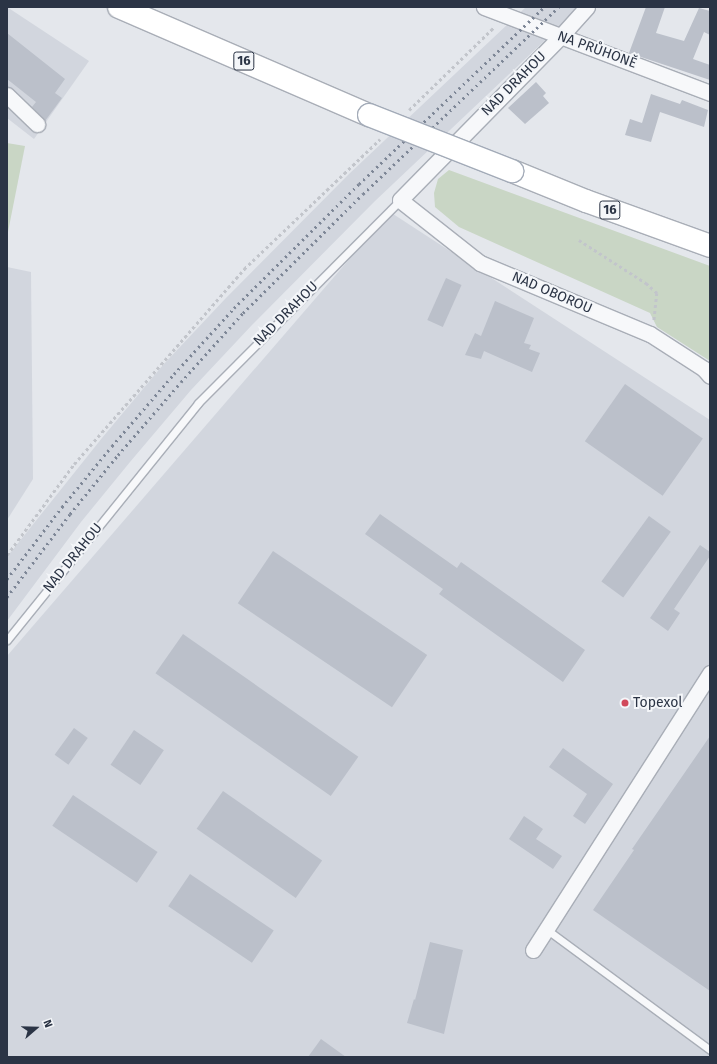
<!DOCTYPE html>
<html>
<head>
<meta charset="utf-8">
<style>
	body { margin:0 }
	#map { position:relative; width:717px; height:1064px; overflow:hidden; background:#e4e7ec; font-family:"Fira Sans",sans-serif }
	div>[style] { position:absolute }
	.built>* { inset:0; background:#d2d6de }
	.green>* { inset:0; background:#c9d6c5 }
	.building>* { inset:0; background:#bbc0ca; transform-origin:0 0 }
	.path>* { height:2.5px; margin-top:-1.25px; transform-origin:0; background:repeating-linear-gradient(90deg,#c2c5cb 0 3px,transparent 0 6px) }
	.roads { filter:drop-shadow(1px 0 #a9aeb7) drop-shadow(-1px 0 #a9aeb7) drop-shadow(0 1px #a9aeb7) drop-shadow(0 -1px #a9aeb7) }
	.service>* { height:7px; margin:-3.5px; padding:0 3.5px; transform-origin:3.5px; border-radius:3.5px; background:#f7f8fa }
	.minor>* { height:15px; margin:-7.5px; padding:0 7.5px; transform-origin:7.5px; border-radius:7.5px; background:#f7f8fa }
	.primary>* { height:22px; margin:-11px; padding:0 11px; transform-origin:11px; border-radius:11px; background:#fff }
	.rail>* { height:3px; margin-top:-1.5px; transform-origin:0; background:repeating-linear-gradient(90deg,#7d8696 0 2px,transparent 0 6px) }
	.bridges { filter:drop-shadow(1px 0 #a3abb8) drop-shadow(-1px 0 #a3abb8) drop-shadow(0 1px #a3abb8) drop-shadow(0 -1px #a3abb8) }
	.primary-bridge>* { height:22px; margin:-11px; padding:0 11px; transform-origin:11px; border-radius:11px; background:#fff }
	.dots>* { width:11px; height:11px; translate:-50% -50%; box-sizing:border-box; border:2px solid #f4f6f9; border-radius:50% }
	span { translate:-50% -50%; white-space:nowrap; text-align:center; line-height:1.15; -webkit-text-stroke:4px #f4f6f9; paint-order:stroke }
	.shield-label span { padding:1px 3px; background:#f4f6f9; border:1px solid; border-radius:3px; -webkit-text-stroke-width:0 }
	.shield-label { font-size:13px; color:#2b3445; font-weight:700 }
	.street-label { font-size:14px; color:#2b3445 }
	.poi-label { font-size:14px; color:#2b3445 }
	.left { translate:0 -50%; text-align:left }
	.frame { position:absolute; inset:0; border:8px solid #2b3445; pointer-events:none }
	.north { position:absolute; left:16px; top:1008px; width:40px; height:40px; -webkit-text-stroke:3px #f4f6f9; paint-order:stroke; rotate:70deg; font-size:11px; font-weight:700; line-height:16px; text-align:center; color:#2b3445 }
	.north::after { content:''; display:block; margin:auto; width:14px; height:18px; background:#2b3445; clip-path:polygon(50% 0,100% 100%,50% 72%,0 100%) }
</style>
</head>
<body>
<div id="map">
	<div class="built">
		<i style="clip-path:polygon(7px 7px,89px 61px,34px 139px,7px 118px)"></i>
		<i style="clip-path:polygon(526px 7px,580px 7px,375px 201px,252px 325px,191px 390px,130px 462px,81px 522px,7px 621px,7px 557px,102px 438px,163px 365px,225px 299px,349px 174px)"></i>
		<i style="clip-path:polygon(390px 212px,710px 420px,710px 1057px,7px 1057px,7px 656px)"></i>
		<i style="clip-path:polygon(7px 267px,31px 272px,33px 479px,7px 520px)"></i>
	</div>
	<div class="green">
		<i style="clip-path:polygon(7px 143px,25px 146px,7px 237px)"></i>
		<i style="clip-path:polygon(449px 170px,710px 266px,710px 361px,657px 327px,650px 313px,459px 227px,435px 207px,434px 193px,438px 179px)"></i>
	</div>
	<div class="building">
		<i style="clip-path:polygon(646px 7px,665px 7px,656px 33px,684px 41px,699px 8px,710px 11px,710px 35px,704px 32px,693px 59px,710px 65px,710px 80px,629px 53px)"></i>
		<i style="clip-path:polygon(7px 33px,65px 79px,55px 93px,62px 98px,45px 121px,32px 107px,36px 102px,7px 79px)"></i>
		<i style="clip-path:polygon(536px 82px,546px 93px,543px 96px,549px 103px,525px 124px,508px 108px)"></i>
		<i style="clip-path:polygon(651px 94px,680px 104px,682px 100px,708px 110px,704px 127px,660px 112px,651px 142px,625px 135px,630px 119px,642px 123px)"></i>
		<i style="left:446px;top:278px;width:17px;height:46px;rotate:24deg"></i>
		<i style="clip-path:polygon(495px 301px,534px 318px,524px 343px,531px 345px,529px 349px,540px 353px,532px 372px,484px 351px,481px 359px,465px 355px,475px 333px,481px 336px)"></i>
		<i style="left:625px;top:384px;width:95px;height:70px;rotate:35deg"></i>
		<i style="clip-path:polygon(380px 514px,457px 568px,461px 562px,585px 650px,563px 682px,439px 594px,443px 589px,365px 534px)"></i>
		<i style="left:649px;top:516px;width:27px;height:81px;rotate:36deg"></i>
		<i style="clip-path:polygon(700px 545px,710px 552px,710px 556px,674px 609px,680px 613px,668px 631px,650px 618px)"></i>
		<i style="left:273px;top:551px;width:186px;height:63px;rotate:34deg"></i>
		<i style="left:183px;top:634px;width:214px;height:48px;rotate:35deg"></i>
		<i style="left:74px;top:728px;width:17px;height:33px;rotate:36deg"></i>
		<i style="left:134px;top:730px;width:36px;height:42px;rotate:34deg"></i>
		<i style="clip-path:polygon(710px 736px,710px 991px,593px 910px,634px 850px,632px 849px)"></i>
		<i style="clip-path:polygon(563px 748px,613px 784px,585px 824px,573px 816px,587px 794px,549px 767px)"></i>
		<i style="left:223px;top:791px;width:121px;height:46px;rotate:35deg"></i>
		<i style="left:73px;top:795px;width:102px;height:37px;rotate:34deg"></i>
		<i style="clip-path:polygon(524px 816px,543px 829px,536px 839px,562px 856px,553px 869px,509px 839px)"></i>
		<i style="left:190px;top:874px;width:101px;height:39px;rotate:34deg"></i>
		<i style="clip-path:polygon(430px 942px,463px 950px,444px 1034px,407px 1023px,414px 999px,415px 1000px)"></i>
		<i style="clip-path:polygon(321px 1039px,346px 1057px,308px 1057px)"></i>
	</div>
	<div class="path">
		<i style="left:409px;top:110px;width:119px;rotate:-44.3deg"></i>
		<i style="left:579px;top:240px;width:80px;rotate:32.7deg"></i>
		<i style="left:646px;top:283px;width:15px;rotate:42deg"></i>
		<i style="left:657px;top:293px;width:27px;rotate:96deg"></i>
		<i style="left:7px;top:555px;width:113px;rotate:-53.6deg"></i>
		<i style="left:74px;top:464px;width:259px;rotate:-48.9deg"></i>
		<i style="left:244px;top:269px;width:188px;rotate:-43.7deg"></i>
	</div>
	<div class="roads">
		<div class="service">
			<i style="left:7px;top:640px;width:304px;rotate:-51.1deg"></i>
			<i style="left:198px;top:403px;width:286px;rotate:-45.1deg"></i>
			<i style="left:546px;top:929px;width:204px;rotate:36.4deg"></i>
		</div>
		<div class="minor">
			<i style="left:484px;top:7px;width:242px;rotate:20.8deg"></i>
			<i style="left:587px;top:7px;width:40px;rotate:132deg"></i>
			<i style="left:560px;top:37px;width:228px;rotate:134.5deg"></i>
			<i style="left:400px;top:200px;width:102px;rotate:38.2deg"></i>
			<i style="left:480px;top:263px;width:184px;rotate:22.7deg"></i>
			<i style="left:650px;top:334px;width:64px;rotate:32.9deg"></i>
			<i style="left:704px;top:369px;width:9px;rotate:49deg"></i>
			<i style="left:7px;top:95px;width:42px;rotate:44deg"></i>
			<i style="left:533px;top:950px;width:329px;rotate:-57.4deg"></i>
		</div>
		<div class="primary">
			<i style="left:119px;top:7px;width:272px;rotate:23.4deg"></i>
			<i style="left:512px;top:171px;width:80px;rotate:22.1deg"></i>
			<i style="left:586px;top:201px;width:132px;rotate:19.9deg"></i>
		</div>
	</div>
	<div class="rail">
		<i style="left:7px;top:579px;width:91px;rotate:-52.6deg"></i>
		<i style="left:62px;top:507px;width:79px;rotate:-50.7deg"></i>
		<i style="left:112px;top:446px;width:95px;rotate:-49.3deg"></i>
		<i style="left:174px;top:374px;width:89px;rotate:-47.7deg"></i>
		<i style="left:234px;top:308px;width:176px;rotate:-44.8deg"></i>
		<i style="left:359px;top:184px;width:256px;rotate:-43.7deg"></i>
		<i style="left:7px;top:597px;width:104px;rotate:-52.8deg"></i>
		<i style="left:70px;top:514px;width:76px;rotate:-50.9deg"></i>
		<i style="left:118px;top:455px;width:96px;rotate:-49.2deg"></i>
		<i style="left:181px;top:382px;width:93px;rotate:-48.1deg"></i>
		<i style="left:243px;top:313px;width:169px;rotate:-44.8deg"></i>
		<i style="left:363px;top:194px;width:271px;rotate:-43.7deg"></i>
	</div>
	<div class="bridges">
		<div class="primary-bridge">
			<i style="left:369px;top:115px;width:154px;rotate:21.4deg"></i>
		</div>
	</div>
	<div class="dots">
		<i style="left:625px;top:703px;background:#d1495b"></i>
	</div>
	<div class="shield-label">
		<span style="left:244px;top:61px">16</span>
		<span style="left:610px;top:210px">16</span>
	</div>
	<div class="street-label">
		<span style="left:597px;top:50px;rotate:20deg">NA PRŮHONĚ</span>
		<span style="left:514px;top:84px;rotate:-45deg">NAD DRAHOU</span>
		<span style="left:552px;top:293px;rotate:23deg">NAD OBOROU</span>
		<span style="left:286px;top:314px;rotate:-45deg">NAD DRAHOU</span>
		<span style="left:73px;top:558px;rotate:-51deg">NAD DRAHOU</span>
	</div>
	<div class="poi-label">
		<span class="left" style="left:633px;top:703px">Topexol</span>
	</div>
	<div class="frame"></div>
	<div class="north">N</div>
</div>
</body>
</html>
